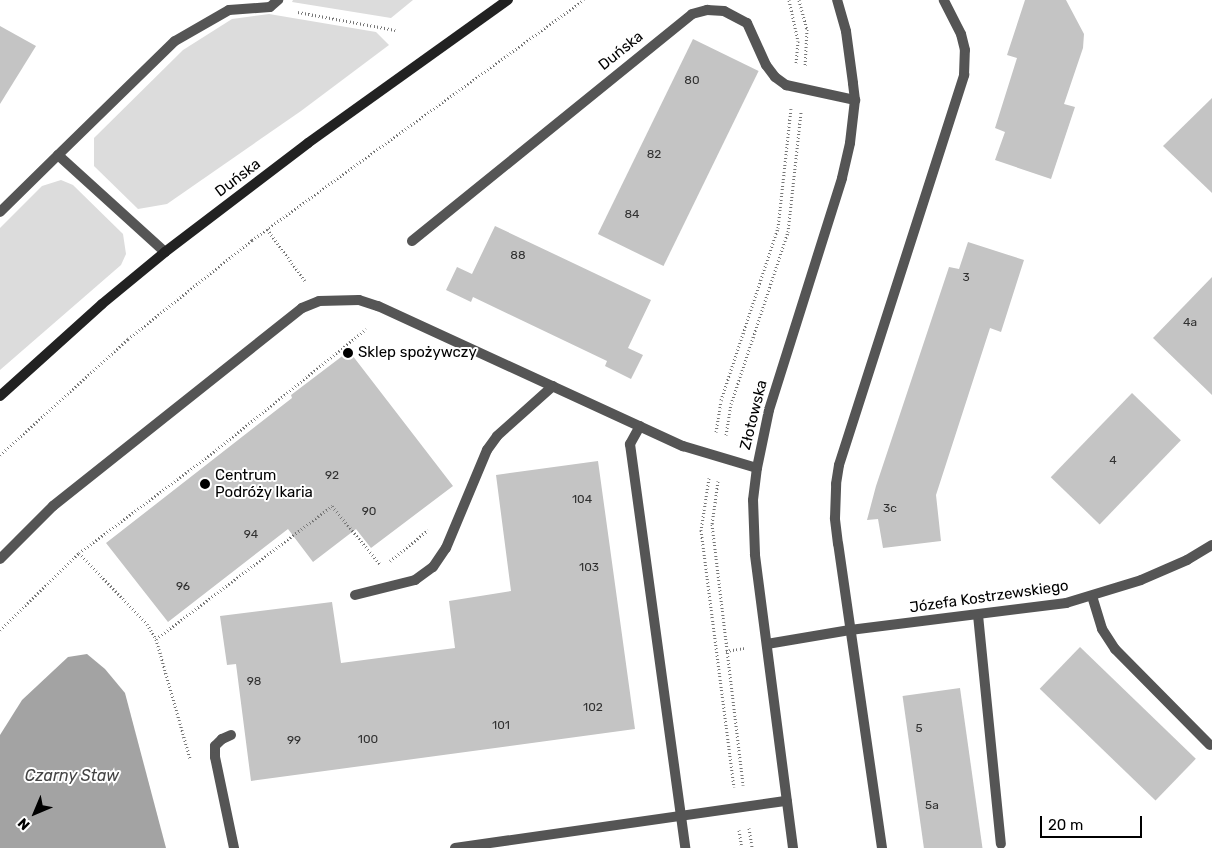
<!DOCTYPE html>
<html>
<head>
<meta charset="utf-8">
<style>
	body { margin:0 }
	#map { position:relative; width:1212px; height:848px; overflow:hidden; background:#fff; font-family:Rubik,sans-serif }
	div>[style] { position:absolute }
	.green>* { inset:0; background:#dcdcdc }
	.water>* { inset:0; background:#a3a3a3 }
	.building>* { inset:0; background:#c4c4c4; transform-origin:0 0 }
	.path>* { height:3px; margin-top:-1.5px; transform-origin:0; background:repeating-linear-gradient(90deg,#777 0 1px,transparent 0 3.5px) }
	.street>* { height:10px; margin:-5px; padding:0 5px; transform-origin:5px; border-radius:5px; background:#555 }
	.secondary>* { height:10px; margin:-5px; padding:0 5px; transform-origin:5px; border-radius:5px; background:#222 }
	.dots>* { width:14px; height:14px; translate:-50% -50%; box-sizing:border-box; border:2px solid #fff; border-radius:50% }
	span { translate:-50% -50%; white-space:nowrap; text-align:center; line-height:1.15; -webkit-text-stroke:4px #fff; paint-order:stroke }
	.number-label { font-size:12px; color:#313131 }
	.number-label span { -webkit-text-stroke-width:0 }
	.street-label { font-size:15px; color:#000 }
	.poi-label { font-size:15px; color:#000 }
	.left { translate:0 -50%; text-align:left }
	.water-label { font-size:16px; color:#444; font-style:italic }
	.north { position:absolute; left:10px; top:788px; width:50px; height:50px; -webkit-text-stroke:4px #fff; paint-order:stroke; rotate:225deg; font-size:14px; font-weight:700; line-height:20px; text-align:center; color:#000 }
	.north::after { content:''; display:block; margin:auto; width:18px; height:22px; background:#000; clip-path:polygon(50% 0,100% 100%,50% 72%,0 100%) }
	.scale { position:absolute; left:1040px; top:816px; width:102px; height:22px; box-sizing:border-box; border:2px solid #000; border-top:0; padding-left:6px; font-size:15px; line-height:18px; white-space:nowrap; color:#000; -webkit-text-stroke:4px #fff; paint-order:stroke }
</style>
</head>
<body>
<div id="map">
	<div class="green">
		<i style="clip-path:polygon(293px 0,413px 0,391px 18px,292px 2px)"></i>
		<i style="clip-path:polygon(269px 14px,376px 32px,389px 45px,301px 111px,167px 204px,138px 209px,94px 166px,94px 138px,183px 50px,232px 19px)"></i>
		<i style="clip-path:polygon(61px 180px,73px 185px,123px 234px,126px 254px,121px 265px,0 370px,0 228px,42px 186px)"></i>
	</div>
	<div class="water">
		<i style="clip-path:polygon(87px 654px,105px 669px,125px 693px,166px 848px,0 848px,0 735px,22px 700px,68px 657px)"></i>
	</div>
	<div class="building">
		<i style="clip-path:polygon(1025px 0,1066px 0,1084px 34px,1083px 48px,1064px 104px,1075px 107px,1051px 179px,995px 160px,1005px 132px,995px 128px,1017px 58px,1007px 55px)"></i>
		<i style="clip-path:polygon(0 26px,36px 46px,0 104px)"></i>
		<i style="left:693px;top:39px;width:73px;height:217px;rotate:26deg"></i>
		<i style="clip-path:polygon(1212px 98px,1212px 193px,1163px 146px)"></i>
		<i style="clip-path:polygon(495px 226px,651px 300px,628px 348px,643px 355px,631px 379px,605px 366px,607px 361px,473px 297px,471px 302px,446px 290px,457px 267px,472px 274px)"></i>
		<i style="clip-path:polygon(968px 242px,1024px 260px,1001px 332px,990px 328px,936px 495px,941px 541px,883px 548px,878px 519px,867px 520px,876px 486px,949px 267px,959px 269px)"></i>
		<i style="clip-path:polygon(1212px 277px,1212px 395px,1153px 338px)"></i>
		<i style="clip-path:polygon(349px 351px,453px 486px,371px 548px,356px 529px,313px 562px,288px 529px,168px 622px,106px 543px,292px 398px,291px 395px)"></i>
		<i style="left:1132px;top:393px;width:68px;height:117px;rotate:44deg"></i>
		<i style="clip-path:polygon(598px 461px,635px 729px,251px 781px,236px 664px,227px 665px,220px 616px,332px 602px,341px 663px,455px 648px,449px 601px,511px 591px,496px 475px)"></i>
		<i style="left:1080px;top:647px;width:161px;height:58px;rotate:44deg"></i>
		<i style="left:960px;top:688px;width:162px;height:58px;rotate:82deg"></i>
	</div>
	<div class="path">
		<i style="left:789px;top:0;width:42px;rotate:77.6deg"></i>
		<i style="left:798px;top:41px;width:22px;rotate:95deg"></i>
		<i style="left:799px;top:0;width:30px;rotate:75deg"></i>
		<i style="left:807px;top:29px;width:37px;rotate:93deg"></i>
		<i style="left:298px;top:12px;width:99px;rotate:10.5deg"></i>
		<i style="left:267px;top:229px;width:64px;rotate:53.8deg"></i>
		<i style="left:716px;top:432px;width:32px;rotate:-81deg"></i>
		<i style="left:721px;top:400px;width:181px;rotate:-71.7deg"></i>
		<i style="left:778px;top:228px;width:120px;rotate:-83.8deg"></i>
		<i style="left:726px;top:435px;width:31px;rotate:-81deg"></i>
		<i style="left:731px;top:404px;width:181px;rotate:-71.7deg"></i>
		<i style="left:788px;top:232px;width:121px;rotate:-83.8deg"></i>
		<i style="left:0;top:455px;width:173px;rotate:-42.2deg"></i>
		<i style="left:128px;top:339px;width:159px;rotate:-38.6deg"></i>
		<i style="left:252px;top:240px;width:410px;rotate:-35.9deg"></i>
		<i style="left:709px;top:478px;width:53px;rotate:98.7deg"></i>
		<i style="left:701px;top:530px;width:259px;rotate:82.7deg"></i>
		<i style="left:718px;top:481px;width:43px;rotate:97.9deg"></i>
		<i style="left:712px;top:524px;width:263px;rotate:83.2deg"></i>
		<i style="left:79px;top:553px;width:171px;rotate:-36.9deg"></i>
		<i style="left:216px;top:450px;width:193px;rotate:-38.9deg"></i>
		<i style="left:390px;top:561px;width:49px;rotate:-39.2deg"></i>
		<i style="left:0;top:630px;width:110px;rotate:-44.3deg"></i>
		<i style="left:79px;top:553px;width:98px;rotate:46.2deg"></i>
		<i style="left:147px;top:624px;width:17px;rotate:59deg"></i>
		<i style="left:156px;top:639px;width:124px;rotate:74.1deg"></i>
		<i style="left:156px;top:639px;width:221px;rotate:-37.1deg"></i>
		<i style="left:332px;top:506px;width:75px;rotate:50.4deg"></i>
		<i style="left:726px;top:651px;width:20px;rotate:-9deg"></i>
		<i style="left:749px;top:828px;width:20px;rotate:81deg"></i>
		<i style="left:739px;top:830px;width:18px;rotate:81deg"></i>
	</div>
	<div class="street">
		<i style="left:58px;top:155px;width:163px;rotate:-44.3deg"></i>
		<i style="left:175px;top:41px;width:62px;rotate:-29.9deg"></i>
		<i style="left:229px;top:10px;width:41px;rotate:-4.2deg"></i>
		<i style="left:270px;top:7px;width:11px;rotate:-41deg"></i>
		<i style="left:0;top:212px;width:81px;rotate:-44.5deg"></i>
		<i style="left:58px;top:155px;width:144px;rotate:42.2deg"></i>
		<i style="left:412px;top:241px;width:360px;rotate:-39deg"></i>
		<i style="left:692px;top:14px;width:16px;rotate:-15deg"></i>
		<i style="left:707px;top:10px;width:17px;rotate:3deg"></i>
		<i style="left:724px;top:11px;width:26px;rotate:28deg"></i>
		<i style="left:747px;top:23px;width:46px;rotate:65.7deg"></i>
		<i style="left:766px;top:65px;width:15px;rotate:53deg"></i>
		<i style="left:775px;top:77px;width:14px;rotate:36deg"></i>
		<i style="left:786px;top:85px;width:71px;rotate:12.3deg"></i>
		<i style="left:640px;top:426px;width:21px;rotate:119deg"></i>
		<i style="left:630px;top:444px;width:408px;rotate:82.2deg"></i>
		<i style="left:0;top:559px;width:75px;rotate:-45deg"></i>
		<i style="left:53px;top:506px;width:318px;rotate:-38.5deg"></i>
		<i style="left:302px;top:308px;width:18px;rotate:-22deg"></i>
		<i style="left:319px;top:301px;width:40px;rotate:-1.4deg"></i>
		<i style="left:359px;top:300px;width:20px;rotate:18deg"></i>
		<i style="left:378px;top:306px;width:336px;rotate:24.7deg"></i>
		<i style="left:683px;top:446px;width:77px;rotate:16.6deg"></i>
		<i style="left:355px;top:595px;width:62px;rotate:-14deg"></i>
		<i style="left:415px;top:580px;width:22px;rotate:-36deg"></i>
		<i style="left:433px;top:567px;width:23px;rotate:-56deg"></i>
		<i style="left:446px;top:548px;width:106px;rotate:-67.3deg"></i>
		<i style="left:487px;top:450px;width:17px;rotate:-54deg"></i>
		<i style="left:497px;top:436px;width:75px;rotate:-41.8deg"></i>
		<i style="left:1092px;top:596px;width:34px;rotate:73deg"></i>
		<i style="left:1102px;top:629px;width:24px;rotate:57deg"></i>
		<i style="left:1115px;top:649px;width:135px;rotate:45.3deg"></i>
		<i style="left:978px;top:615px;width:230px;rotate:84.3deg"></i>
		<i style="left:767px;top:644px;width:84px;rotate:-9.6deg"></i>
		<i style="left:850px;top:630px;width:218px;rotate:-7.1deg"></i>
		<i style="left:1066px;top:603px;width:78px;rotate:-17deg"></i>
		<i style="left:1141px;top:580px;width:50px;rotate:-23.5deg"></i>
		<i style="left:1187px;top:560px;width:29px;rotate:-31deg"></i>
		<i style="left:231px;top:735px;width:10px;rotate:156deg"></i>
		<i style="left:222px;top:739px;width:10px;rotate:135deg"></i>
		<i style="left:215px;top:746px;width:11px;rotate:90deg"></i>
		<i style="left:215px;top:757px;width:93px;rotate:78.2deg"></i>
		<i style="left:455px;top:848px;width:335px;rotate:-8.1deg"></i>
		<i style="left:793px;top:848px;width:296px;rotate:-97.4deg"></i>
		<i style="left:755px;top:554px;width:54px;rotate:-92.1deg"></i>
		<i style="left:753px;top:500px;width:32px;rotate:-83deg"></i>
		<i style="left:757px;top:468px;width:59px;rotate:-78.3deg"></i>
		<i style="left:769px;top:410px;width:243px;rotate:-72.5deg"></i>
		<i style="left:842px;top:178px;width:36px;rotate:-77deg"></i>
		<i style="left:850px;top:143px;width:43px;rotate:-83.4deg"></i>
		<i style="left:855px;top:100px;width:17px;rotate:-97deg"></i>
		<i style="left:853px;top:83px;width:52px;rotate:-97.7deg"></i>
		<i style="left:846px;top:31px;width:32px;rotate:-106deg"></i>
		<i style="left:882px;top:848px;width:307px;rotate:-98.2deg"></i>
		<i style="left:838px;top:544px;width:26px;rotate:-97deg"></i>
		<i style="left:835px;top:518px;width:34px;rotate:-88deg"></i>
		<i style="left:836px;top:484px;width:19px;rotate:-81deg"></i>
		<i style="left:839px;top:465px;width:410px;rotate:-72.2deg"></i>
		<i style="left:964px;top:75px;width:25px;rotate:-88deg"></i>
		<i style="left:965px;top:50px;width:16px;rotate:-104deg"></i>
		<i style="left:961px;top:34px;width:38px;rotate:-117deg"></i>
	</div>
	<div class="secondary">
		<i style="left:0;top:396px;width:137px;rotate:-42deg"></i>
		<i style="left:102px;top:304px;width:82px;rotate:-39.5deg"></i>
		<i style="left:165px;top:252px;width:180px;rotate:-37.3deg"></i>
		<i style="left:308px;top:143px;width:246px;rotate:-35.6deg"></i>
	</div>
	<div class="dots">
		<i style="left:348px;top:353px;background:#000"></i>
		<i style="left:205px;top:484px;background:#000"></i>
	</div>
	<div class="number-label">
		<span style="left:692px;top:81px">80</span>
		<span style="left:654px;top:155px">82</span>
		<span style="left:632px;top:215px">84</span>
		<span style="left:518px;top:256px">88</span>
		<span style="left:966px;top:278px">3</span>
		<span style="left:1190px;top:323px">4a</span>
		<span style="left:1113px;top:461px">4</span>
		<span style="left:332px;top:476px">92</span>
		<span style="left:582px;top:500px">104</span>
		<span style="left:890px;top:509px">3c</span>
		<span style="left:369px;top:512px">90</span>
		<span style="left:251px;top:535px">94</span>
		<span style="left:589px;top:568px">103</span>
		<span style="left:183px;top:587px">96</span>
		<span style="left:254px;top:682px">98</span>
		<span style="left:593px;top:708px">102</span>
		<span style="left:501px;top:726px">101</span>
		<span style="left:919px;top:729px">5</span>
		<span style="left:368px;top:740px">100</span>
		<span style="left:294px;top:741px">99</span>
		<span style="left:932px;top:806px">5a</span>
	</div>
	<div class="street-label">
		<span style="left:621px;top:51px;rotate:-39deg">Duńska</span>
		<span style="left:238px;top:178px;rotate:-37deg">Duńska</span>
		<span style="left:754px;top:415px;rotate:-76deg">Złotowska</span>
		<span style="left:989px;top:597px;rotate:-8deg">Józefa Kostrzewskiego</span>
	</div>
	<div class="poi-label">
		<span class="left" style="left:358px;top:353px">Sklep spożywczy</span>
		<span class="left" style="left:215px;top:484px">Centrum<br>Podróży Ikaria</span>
	</div>
	<div class="water-label">
		<span style="left:72px;top:776px">Czarny Staw</span>
	</div>
	<div class="north">N</div>
	<div class="scale">20 m</div>
</div>
</body>
</html>
